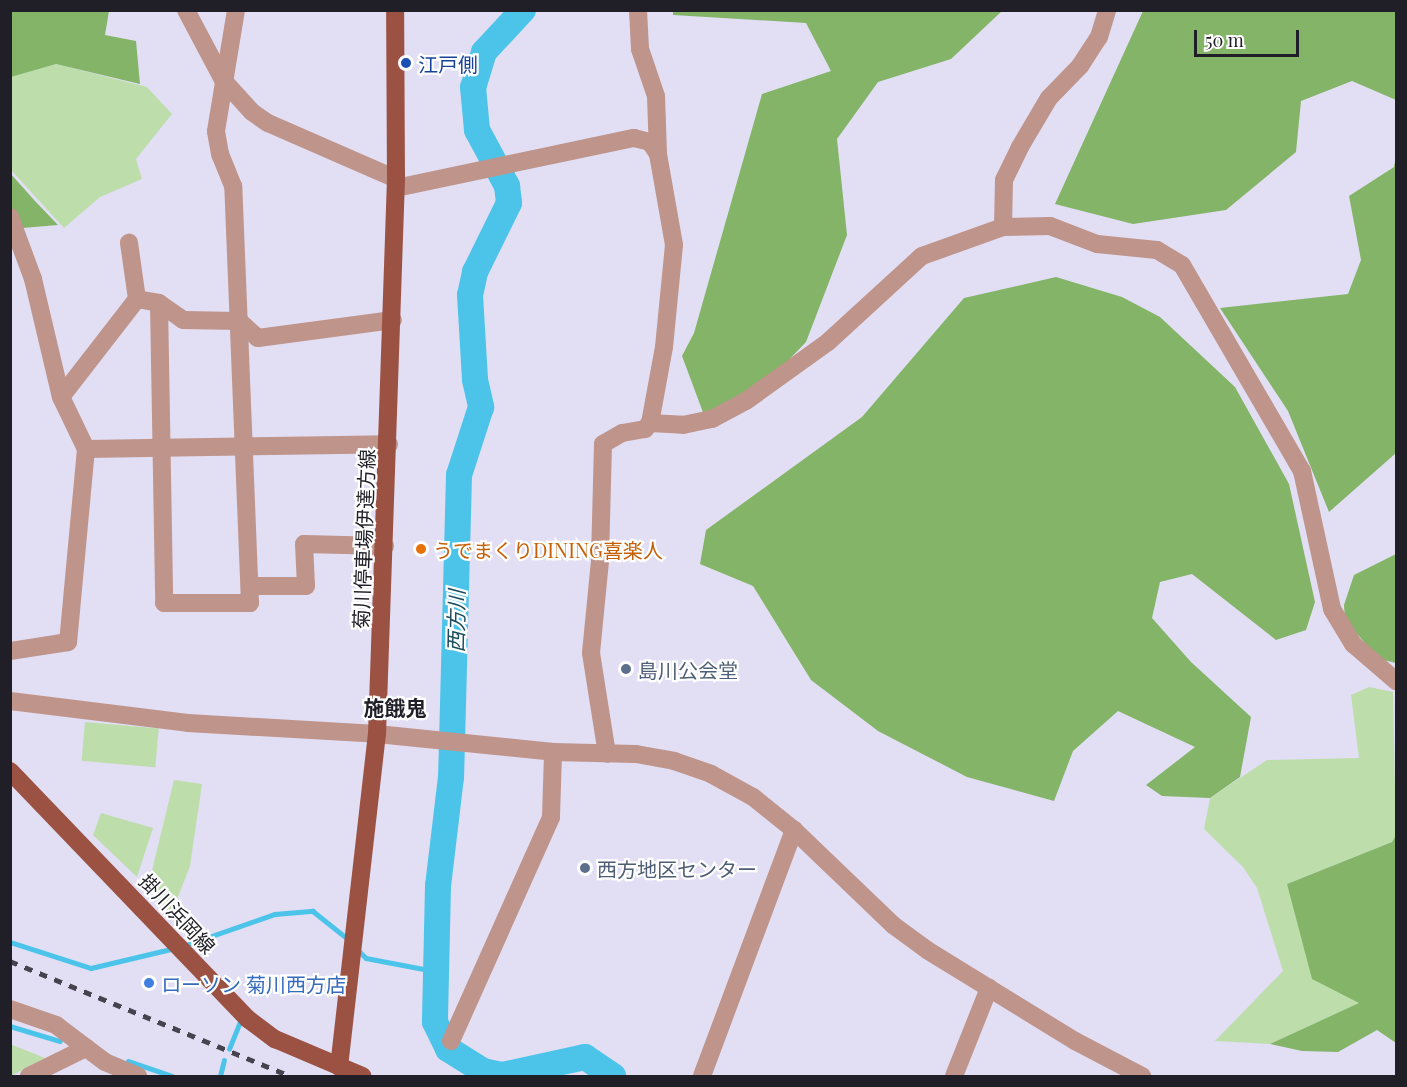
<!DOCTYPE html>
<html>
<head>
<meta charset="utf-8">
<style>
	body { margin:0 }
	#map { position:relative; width:1407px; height:1087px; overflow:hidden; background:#e2def4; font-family:"Playfair Display","Noto Sans JP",serif }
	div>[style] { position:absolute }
	.green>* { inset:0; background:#bddeab; transform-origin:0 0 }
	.forest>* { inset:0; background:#83b467 }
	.stream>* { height:4.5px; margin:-2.25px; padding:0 2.25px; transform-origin:2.25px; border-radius:2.25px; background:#4cc4ea }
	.river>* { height:26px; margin:-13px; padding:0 13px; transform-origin:13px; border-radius:13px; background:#4cc4ea }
	.minor>* { height:18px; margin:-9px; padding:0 9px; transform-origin:9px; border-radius:9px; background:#be948b }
	.major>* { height:18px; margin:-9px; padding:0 9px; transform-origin:9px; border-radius:9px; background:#9b5243 }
	.rail>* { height:4.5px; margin-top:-2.25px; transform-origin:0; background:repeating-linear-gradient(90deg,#46434e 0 8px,transparent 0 16px) }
	.dots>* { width:16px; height:16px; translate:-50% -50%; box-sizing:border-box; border:3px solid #fff; border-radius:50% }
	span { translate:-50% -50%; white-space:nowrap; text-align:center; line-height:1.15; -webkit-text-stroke:4.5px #fff; paint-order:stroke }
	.transit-label { font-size:20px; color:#164399 }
	.left { translate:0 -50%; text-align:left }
	.street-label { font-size:20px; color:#201e26 }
	.food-label { font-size:20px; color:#c56008 }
	.service-label { font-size:20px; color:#4e5e75 }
	.shop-label { font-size:20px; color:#366cbe }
	.water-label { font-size:21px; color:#1b4d5d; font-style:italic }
	.neighbourhood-label { font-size:21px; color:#201e26; font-weight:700 }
	.frame { position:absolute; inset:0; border:12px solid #201e26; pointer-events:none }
	.scale { position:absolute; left:1194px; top:30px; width:105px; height:27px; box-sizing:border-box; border:3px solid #201e26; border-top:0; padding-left:8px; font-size:18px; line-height:21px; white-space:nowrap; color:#201e26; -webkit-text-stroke:4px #fff; paint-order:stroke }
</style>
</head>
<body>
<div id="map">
	<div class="green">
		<i style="clip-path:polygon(56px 64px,147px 87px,172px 114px,136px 159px,142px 179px,100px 197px,64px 228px,11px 170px,11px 77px)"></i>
		<i style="clip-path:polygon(1369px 687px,1393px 692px,1396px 835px,1392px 842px,1287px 884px,1360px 1003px,1270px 1044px,1215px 1041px,1283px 971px,1257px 888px,1243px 867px,1204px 829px,1210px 798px,1267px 760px,1359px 758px,1351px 695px)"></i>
		<i style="left:85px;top:722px;width:74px;height:39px;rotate:5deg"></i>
		<i style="clip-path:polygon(174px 780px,202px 784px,190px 866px,171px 915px,148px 887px)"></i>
		<i style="clip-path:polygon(101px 813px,153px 828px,137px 877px,93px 835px)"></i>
		<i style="clip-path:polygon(10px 1044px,45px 1058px,11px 1076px)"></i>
	</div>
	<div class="forest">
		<i style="clip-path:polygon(11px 10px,109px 11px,105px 35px,136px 41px,140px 84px,56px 64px,11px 77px)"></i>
		<i style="clip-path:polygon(673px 10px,1002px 11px,951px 59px,878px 82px,837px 139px,847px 235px,806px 342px,759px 391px,704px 415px,682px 356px,694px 333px,762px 94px,831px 71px,806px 23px,673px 15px)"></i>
		<i style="clip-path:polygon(1143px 11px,1396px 11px,1396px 100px,1352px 81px,1301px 101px,1296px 152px,1226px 210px,1133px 224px,1055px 204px)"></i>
		<i style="clip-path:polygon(1396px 156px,1396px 453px,1329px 512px,1288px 411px,1220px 308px,1348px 294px,1361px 260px,1349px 196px,1394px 167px)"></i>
		<i style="clip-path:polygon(10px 173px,35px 201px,58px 225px,11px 229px)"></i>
		<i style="clip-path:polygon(1056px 277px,1122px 297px,1160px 317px,1235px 387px,1289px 484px,1315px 602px,1306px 630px,1276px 640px,1192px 574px,1160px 582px,1152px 618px,1191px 662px,1251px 717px,1240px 777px,1210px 798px,1162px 796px,1146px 785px,1195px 747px,1118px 711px,1073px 751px,1054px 801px,967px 777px,878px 731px,811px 680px,753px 586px,700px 564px,706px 530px,862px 417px,964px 298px)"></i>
		<i style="clip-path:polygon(1396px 554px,1396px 663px,1379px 659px,1345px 620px,1344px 605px,1354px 575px)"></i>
		<i style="clip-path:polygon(1396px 835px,1396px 1043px,1377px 1030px,1338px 1052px,1302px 1051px,1270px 1044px,1359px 1003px,1312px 979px,1287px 884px,1392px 842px)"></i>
	</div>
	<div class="stream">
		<i style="left:10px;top:942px;width:85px;rotate:17.8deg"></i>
		<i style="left:91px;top:968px;width:86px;rotate:-13.4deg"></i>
		<i style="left:183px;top:946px;width:97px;rotate:-19.2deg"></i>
		<i style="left:275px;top:914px;width:38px;rotate:-5deg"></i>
		<i style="left:313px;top:911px;width:45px;rotate:38.7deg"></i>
		<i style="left:358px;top:950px;width:11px;rotate:45deg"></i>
		<i style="left:366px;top:958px;width:69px;rotate:10.8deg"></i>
		<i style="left:10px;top:1026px;width:52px;rotate:16.7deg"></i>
		<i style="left:229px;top:1049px;width:31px;rotate:-68deg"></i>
		<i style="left:128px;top:1061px;width:46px;rotate:18.8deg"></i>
		<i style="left:220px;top:1076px;width:16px;rotate:-76deg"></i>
	</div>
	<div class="river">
		<i style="left:523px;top:10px;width:57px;rotate:132.9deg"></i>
		<i style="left:484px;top:52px;width:37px;rotate:107deg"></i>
		<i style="left:473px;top:87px;width:43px;rotate:84.7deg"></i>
		<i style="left:477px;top:130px;width:64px;rotate:61.8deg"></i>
		<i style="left:507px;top:186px;width:17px;rotate:83deg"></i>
		<i style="left:509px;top:203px;width:77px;rotate:116.2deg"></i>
		<i style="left:475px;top:272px;width:24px;rotate:102deg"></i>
		<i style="left:470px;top:295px;width:85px;rotate:86.6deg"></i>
		<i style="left:475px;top:380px;width:28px;rotate:77deg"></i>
		<i style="left:481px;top:407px;width:71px;rotate:107.9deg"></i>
		<i style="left:459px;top:475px;width:302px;rotate:91.5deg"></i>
		<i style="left:451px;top:777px;width:110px;rotate:96.8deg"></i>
		<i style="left:438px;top:886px;width:136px;rotate:91.3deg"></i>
		<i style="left:435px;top:1022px;width:30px;rotate:64deg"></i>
		<i style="left:448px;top:1049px;width:41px;rotate:32.2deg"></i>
		<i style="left:483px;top:1071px;width:19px;rotate:12deg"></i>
		<i style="left:502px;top:1075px;width:85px;rotate:-12.2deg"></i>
		<i style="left:585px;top:1057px;width:34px;rotate:34deg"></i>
	</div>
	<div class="minor">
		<i style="left:186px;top:10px;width:79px;rotate:62.1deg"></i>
		<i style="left:223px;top:80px;width:43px;rotate:47.8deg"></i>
		<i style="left:252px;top:112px;width:19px;rotate:35deg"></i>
		<i style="left:268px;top:123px;width:140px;rotate:23.6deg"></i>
		<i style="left:638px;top:10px;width:39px;rotate:87deg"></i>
		<i style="left:640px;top:49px;width:50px;rotate:71.2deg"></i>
		<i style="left:656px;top:96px;width:58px;rotate:88deg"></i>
		<i style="left:396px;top:188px;width:243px;rotate:-11.9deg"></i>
		<i style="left:634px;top:138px;width:16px;rotate:14deg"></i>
		<i style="left:650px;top:142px;width:14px;rotate:56deg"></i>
		<i style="left:658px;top:154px;width:92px;rotate:80deg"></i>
		<i style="left:674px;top:245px;width:102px;rotate:95.6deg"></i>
		<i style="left:664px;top:347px;width:77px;rotate:100.4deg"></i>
		<i style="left:650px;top:423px;width:8px;rotate:130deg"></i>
		<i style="left:645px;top:429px;width:23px;rotate:170deg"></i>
		<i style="left:622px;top:433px;width:22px;rotate:150deg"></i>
		<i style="left:603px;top:444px;width:117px;rotate:91.5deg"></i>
		<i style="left:600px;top:561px;width:92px;rotate:95.6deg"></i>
		<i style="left:591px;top:653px;width:102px;rotate:81deg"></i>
		<i style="left:10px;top:217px;width:66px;rotate:69.6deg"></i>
		<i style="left:33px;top:279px;width:121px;rotate:76.7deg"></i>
		<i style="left:61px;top:397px;width:58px;rotate:64.3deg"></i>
		<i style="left:86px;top:449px;width:194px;rotate:95.3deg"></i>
		<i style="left:68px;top:642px;width:59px;rotate:171.2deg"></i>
		<i style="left:1003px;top:227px;width:47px;rotate:-88.8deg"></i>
		<i style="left:1004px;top:180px;width:37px;rotate:-64deg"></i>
		<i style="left:1020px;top:147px;width:57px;rotate:-59.4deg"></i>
		<i style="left:1049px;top:98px;width:45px;rotate:-45.9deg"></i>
		<i style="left:1080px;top:66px;width:35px;rotate:-57deg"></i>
		<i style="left:1099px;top:37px;width:28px;rotate:-73deg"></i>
		<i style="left:137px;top:299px;width:22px;rotate:10deg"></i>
		<i style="left:159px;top:303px;width:29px;rotate:35deg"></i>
		<i style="left:183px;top:320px;width:56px;rotate:1deg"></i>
		<i style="left:239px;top:321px;width:25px;rotate:42deg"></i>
		<i style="left:258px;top:338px;width:136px;rotate:-7.6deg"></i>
		<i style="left:159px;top:303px;width:300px;rotate:89deg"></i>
		<i style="left:164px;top:603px;width:86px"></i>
		<i style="left:250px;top:603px;width:417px;rotate:-92.3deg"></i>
		<i style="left:233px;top:186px;width:35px;rotate:-112deg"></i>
		<i style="left:220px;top:154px;width:23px;rotate:-100deg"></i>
		<i style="left:216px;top:131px;width:123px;rotate:-80.6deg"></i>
		<i style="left:61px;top:397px;width:124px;rotate:-52.2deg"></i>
		<i style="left:137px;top:299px;width:57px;rotate:-98.1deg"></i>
		<i style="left:650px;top:423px;width:33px;rotate:3deg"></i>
		<i style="left:683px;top:425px;width:30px;rotate:-12deg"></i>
		<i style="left:712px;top:419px;width:38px;rotate:-28deg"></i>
		<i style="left:746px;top:401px;width:101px;rotate:-35.7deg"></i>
		<i style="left:828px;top:342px;width:127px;rotate:-42.5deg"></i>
		<i style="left:922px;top:256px;width:86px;rotate:-19.7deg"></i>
		<i style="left:1003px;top:227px;width:47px;rotate:-1.2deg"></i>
		<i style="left:1050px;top:226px;width:50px;rotate:21deg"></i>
		<i style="left:1097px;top:244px;width:60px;rotate:5.7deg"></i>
		<i style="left:1157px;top:250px;width:29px;rotate:31deg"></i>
		<i style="left:1182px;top:265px;width:238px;rotate:59.8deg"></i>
		<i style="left:1302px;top:471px;width:141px;rotate:77.7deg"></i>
		<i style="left:1332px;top:609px;width:41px;rotate:59deg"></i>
		<i style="left:1353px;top:644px;width:57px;rotate:40.7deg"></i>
		<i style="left:86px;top:449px;width:303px;rotate:-0.9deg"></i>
		<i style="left:250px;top:586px;width:56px"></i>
		<i style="left:306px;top:586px;width:42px;rotate:-92.7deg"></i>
		<i style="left:304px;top:544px;width:81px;rotate:1.4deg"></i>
		<i style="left:10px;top:701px;width:179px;rotate:7deg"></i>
		<i style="left:188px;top:723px;width:189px;rotate:3.3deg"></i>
		<i style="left:377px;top:734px;width:177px;rotate:5.8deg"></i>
		<i style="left:553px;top:752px;width:83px;rotate:1.4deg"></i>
		<i style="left:636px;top:754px;width:39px;rotate:10deg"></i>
		<i style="left:674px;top:761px;width:39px;rotate:19deg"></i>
		<i style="left:711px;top:774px;width:48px;rotate:28.7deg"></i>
		<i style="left:753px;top:797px;width:53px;rotate:38.8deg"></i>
		<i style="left:794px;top:830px;width:137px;rotate:43.8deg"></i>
		<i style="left:893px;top:925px;width:42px;rotate:36.3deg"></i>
		<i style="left:927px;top:950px;width:174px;rotate:31.6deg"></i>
		<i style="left:1075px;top:1041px;width:76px;rotate:27.6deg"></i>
		<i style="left:10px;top:1009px;width:49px;rotate:19.2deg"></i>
		<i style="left:56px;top:1025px;width:61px;rotate:37.1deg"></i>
		<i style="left:105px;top:1062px;width:36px;rotate:23deg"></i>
		<i style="left:451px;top:1041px;width:245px;rotate:-65.9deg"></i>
		<i style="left:551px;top:817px;width:65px;rotate:-88.2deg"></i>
		<i style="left:29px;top:1076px;width:64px;rotate:-26.2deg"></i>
		<i style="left:702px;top:1076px;width:263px;rotate:-69.5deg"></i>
		<i style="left:954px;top:1076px;width:95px;rotate:-68.3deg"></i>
	</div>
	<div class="major">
		<i style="left:10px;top:771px;width:344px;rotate:46.2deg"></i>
		<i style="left:248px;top:1019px;width:34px;rotate:37deg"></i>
		<i style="left:275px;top:1039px;width:95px;rotate:23deg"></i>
		<i style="left:339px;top:1067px;width:335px;rotate:-83.5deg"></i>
		<i style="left:377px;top:734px;width:555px;rotate:-88.04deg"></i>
		<i style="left:396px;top:179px;width:169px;rotate:-90.3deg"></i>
	</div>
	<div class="rail">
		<i style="left:10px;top:961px;width:304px;rotate:22.3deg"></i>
	</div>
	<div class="dots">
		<i style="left:406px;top:63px;background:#1a4fb4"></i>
		<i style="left:421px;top:549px;background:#e8710a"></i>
		<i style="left:626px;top:669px;background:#5c6f8a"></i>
		<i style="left:585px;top:868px;background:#5c6f8a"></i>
		<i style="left:149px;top:983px;background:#3f7fe0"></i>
	</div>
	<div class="transit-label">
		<span class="left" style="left:418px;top:63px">江戸側</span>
	</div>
	<div class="street-label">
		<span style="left:363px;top:539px;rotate:-88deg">菊川停車場伊達方線</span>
		<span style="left:178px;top:913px;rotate:47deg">掛川浜岡線</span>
	</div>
	<div class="food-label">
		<span class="left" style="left:433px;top:549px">うでまくりDINING喜楽人</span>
	</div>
	<div class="service-label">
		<span class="left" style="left:638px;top:669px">島川公会堂</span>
		<span class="left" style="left:597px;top:868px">西方地区センター</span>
	</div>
	<div class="shop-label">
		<span class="left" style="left:161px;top:983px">ローソン 菊川西方店</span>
	</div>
	<div class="water-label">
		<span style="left:455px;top:621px;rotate:-89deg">西方川</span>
	</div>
	<div class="neighbourhood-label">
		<span style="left:395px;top:707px">施餓鬼</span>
	</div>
	<div class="frame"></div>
	<div class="scale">50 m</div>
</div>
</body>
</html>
